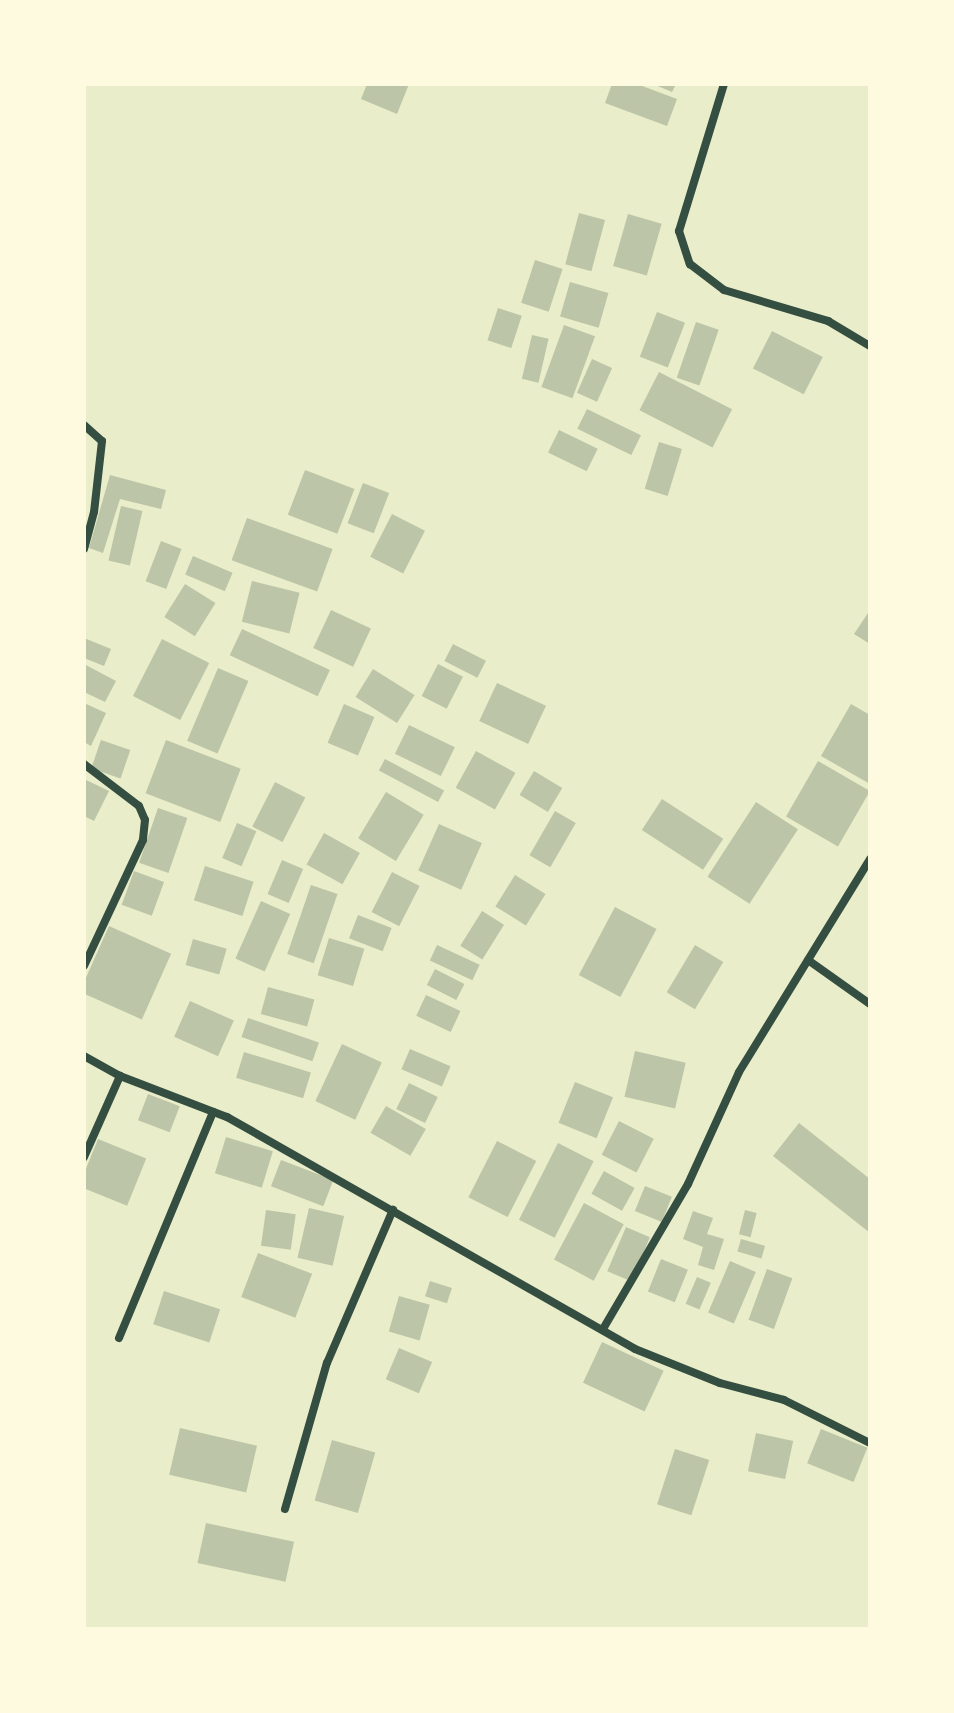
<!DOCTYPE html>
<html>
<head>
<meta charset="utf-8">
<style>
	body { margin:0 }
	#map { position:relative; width:954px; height:1713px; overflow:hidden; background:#e9edc9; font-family:"Fira Sans",sans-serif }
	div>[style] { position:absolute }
	.building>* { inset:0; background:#bcc5a7; transform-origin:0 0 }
	.minor>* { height:8px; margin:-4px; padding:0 4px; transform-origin:4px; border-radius:4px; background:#344e41 }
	span { translate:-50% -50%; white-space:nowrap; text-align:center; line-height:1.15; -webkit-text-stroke:6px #fefae0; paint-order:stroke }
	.frame { position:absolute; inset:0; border:86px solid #fefae0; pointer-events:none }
</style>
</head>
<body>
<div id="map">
	<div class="building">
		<i style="clip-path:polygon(367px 84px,409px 84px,397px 114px,361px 99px)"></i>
		<i style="clip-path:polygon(612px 84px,637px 84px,677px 99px,667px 126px,605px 103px)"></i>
		<i style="clip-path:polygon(653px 84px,676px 84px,672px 92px)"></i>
		<i style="left:579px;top:213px;width:27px;height:53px;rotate:15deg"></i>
		<i style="left:628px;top:214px;width:35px;height:54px;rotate:16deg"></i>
		<i style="left:535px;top:260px;width:29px;height:45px;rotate:18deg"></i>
		<i style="left:570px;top:282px;width:40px;height:36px;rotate:16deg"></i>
		<i style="left:498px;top:308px;width:25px;height:34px;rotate:18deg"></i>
		<i style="left:657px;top:312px;width:30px;height:48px;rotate:21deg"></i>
		<i style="left:696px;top:322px;width:24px;height:59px;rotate:19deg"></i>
		<i style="left:564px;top:325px;width:33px;height:66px;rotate:20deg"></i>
		<i style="left:772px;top:331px;width:57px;height:42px;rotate:27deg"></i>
		<i style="left:532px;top:335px;width:17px;height:45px;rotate:13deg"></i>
		<i style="left:592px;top:359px;width:22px;height:37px;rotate:24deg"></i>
		<i style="left:659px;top:372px;width:82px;height:43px;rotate:27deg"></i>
		<i style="left:587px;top:409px;width:60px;height:22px;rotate:26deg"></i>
		<i style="left:559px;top:430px;width:43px;height:25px;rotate:26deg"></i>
		<i style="left:659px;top:442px;width:24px;height:49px;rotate:17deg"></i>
		<i style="left:305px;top:470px;width:53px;height:48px;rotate:21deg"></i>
		<i style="clip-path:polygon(110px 475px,166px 490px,161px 509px,120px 499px,103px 553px,89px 548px)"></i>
		<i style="left:363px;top:483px;width:28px;height:43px;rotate:21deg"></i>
		<i style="left:121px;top:506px;width:22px;height:56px;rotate:13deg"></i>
		<i style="left:392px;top:514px;width:37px;height:48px;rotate:27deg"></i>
		<i style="left:247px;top:518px;width:91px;height:45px;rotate:20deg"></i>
		<i style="left:161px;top:541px;width:22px;height:43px;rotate:21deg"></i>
		<i style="left:193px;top:556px;width:43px;height:20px;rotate:23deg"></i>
		<i style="left:252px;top:581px;width:49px;height:42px;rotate:14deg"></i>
		<i style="left:185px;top:584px;width:36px;height:39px;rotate:32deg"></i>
		<i style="left:331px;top:610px;width:44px;height:42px;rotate:25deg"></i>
		<i style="clip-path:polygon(870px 610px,870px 644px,854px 634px)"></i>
		<i style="left:242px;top:629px;width:97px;height:29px;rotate:25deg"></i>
		<i style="clip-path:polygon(84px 638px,111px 649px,104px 666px,84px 658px)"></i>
		<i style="left:162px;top:639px;width:53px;height:64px;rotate:27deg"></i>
		<i style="left:453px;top:644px;width:37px;height:19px;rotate:27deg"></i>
		<i style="clip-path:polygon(84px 664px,116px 681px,105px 702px,84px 692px)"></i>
		<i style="left:438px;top:664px;width:28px;height:36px;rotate:27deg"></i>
		<i style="left:218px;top:668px;width:33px;height:79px;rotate:23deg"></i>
		<i style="left:373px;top:669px;width:49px;height:33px;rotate:32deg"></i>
		<i style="left:497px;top:683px;width:54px;height:42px;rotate:25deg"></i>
		<i style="clip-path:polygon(84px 703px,106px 713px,91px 746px,84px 742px)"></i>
		<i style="left:344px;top:704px;width:33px;height:42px;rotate:23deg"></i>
		<i style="clip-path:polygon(851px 704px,870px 715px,870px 784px,821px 756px)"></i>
		<i style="left:409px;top:725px;width:51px;height:32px;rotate:26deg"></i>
		<i style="left:101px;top:740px;width:31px;height:30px;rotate:19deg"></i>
		<i style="left:166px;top:740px;width:80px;height:57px;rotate:21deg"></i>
		<i style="left:476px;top:751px;width:45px;height:42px;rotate:29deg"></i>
		<i style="left:385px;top:759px;width:67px;height:13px;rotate:28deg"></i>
		<i style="left:818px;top:761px;width:60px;height:64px;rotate:30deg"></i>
		<i style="left:534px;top:771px;width:33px;height:28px;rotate:31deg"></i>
		<i style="clip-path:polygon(84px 779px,109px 791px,94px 821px,84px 816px)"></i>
		<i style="left:275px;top:782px;width:34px;height:50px;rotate:27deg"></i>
		<i style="left:386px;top:792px;width:44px;height:54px;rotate:31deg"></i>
		<i style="left:662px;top:799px;width:73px;height:37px;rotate:33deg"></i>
		<i style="left:756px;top:802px;width:50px;height:89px;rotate:33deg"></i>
		<i style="left:158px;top:808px;width:31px;height:58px;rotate:19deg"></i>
		<i style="left:555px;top:811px;width:24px;height:51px;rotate:30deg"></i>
		<i style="left:237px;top:823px;width:21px;height:38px;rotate:23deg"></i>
		<i style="left:439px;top:824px;width:47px;height:51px;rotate:24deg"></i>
		<i style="left:324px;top:833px;width:41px;height:36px;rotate:29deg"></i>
		<i style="left:282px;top:860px;width:23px;height:37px;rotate:23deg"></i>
		<i style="left:205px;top:866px;width:51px;height:36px;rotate:18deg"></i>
		<i style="left:134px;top:871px;width:32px;height:36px;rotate:20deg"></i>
		<i style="left:392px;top:872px;width:31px;height:45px;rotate:27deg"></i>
		<i style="left:515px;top:875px;width:36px;height:37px;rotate:32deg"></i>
		<i style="left:311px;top:885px;width:28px;height:73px;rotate:19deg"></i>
		<i style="left:261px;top:901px;width:32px;height:63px;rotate:24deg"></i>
		<i style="left:615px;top:907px;width:47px;height:77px;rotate:28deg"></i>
		<i style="left:482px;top:911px;width:26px;height:41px;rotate:32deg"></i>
		<i style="left:358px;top:915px;width:36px;height:25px;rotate:21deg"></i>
		<i style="left:109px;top:926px;width:68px;height:72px;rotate:24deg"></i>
		<i style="left:329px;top:938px;width:37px;height:39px;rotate:17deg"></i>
		<i style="left:193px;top:939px;width:35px;height:27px;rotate:16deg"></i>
		<i style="left:437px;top:945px;width:47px;height:17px;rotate:25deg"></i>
		<i style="left:695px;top:945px;width:33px;height:55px;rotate:31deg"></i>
		<i style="left:435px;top:969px;width:33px;height:18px;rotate:27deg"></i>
		<i style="left:268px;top:987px;width:48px;height:28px;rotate:15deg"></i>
		<i style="left:426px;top:995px;width:38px;height:23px;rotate:25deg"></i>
		<i style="left:190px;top:1001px;width:48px;height:39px;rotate:24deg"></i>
		<i style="left:248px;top:1018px;width:75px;height:20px;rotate:19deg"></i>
		<i style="left:342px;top:1044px;width:44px;height:63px;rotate:25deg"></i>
		<i style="left:410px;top:1049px;width:44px;height:22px;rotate:23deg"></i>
		<i style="left:635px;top:1051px;width:52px;height:47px;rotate:13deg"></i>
		<i style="left:244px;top:1052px;width:70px;height:27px;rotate:17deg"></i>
		<i style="left:575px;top:1082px;width:41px;height:44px;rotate:22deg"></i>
		<i style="left:409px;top:1083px;width:32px;height:29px;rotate:26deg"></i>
		<i style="left:148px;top:1094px;width:34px;height:28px;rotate:21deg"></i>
		<i style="left:386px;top:1106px;width:46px;height:31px;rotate:30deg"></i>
		<i style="left:619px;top:1121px;width:39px;height:38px;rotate:27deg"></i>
		<i style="clip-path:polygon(799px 1123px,870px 1179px,870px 1233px,773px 1156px)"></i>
		<i style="left:226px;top:1137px;width:49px;height:38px;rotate:17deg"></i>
		<i style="left:98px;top:1139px;width:52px;height:51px;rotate:22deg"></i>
		<i style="left:497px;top:1141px;width:44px;height:63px;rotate:27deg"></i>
		<i style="left:558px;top:1143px;width:40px;height:86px;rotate:27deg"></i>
		<i style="left:281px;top:1160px;width:56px;height:28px;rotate:21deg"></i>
		<i style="left:604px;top:1171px;width:35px;height:26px;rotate:29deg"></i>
		<i style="left:645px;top:1186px;width:29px;height:27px;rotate:22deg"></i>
		<i style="left:584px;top:1203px;width:45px;height:64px;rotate:28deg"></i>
		<i style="left:309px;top:1208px;width:36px;height:51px;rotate:13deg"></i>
		<i style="left:266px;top:1210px;width:30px;height:36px;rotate:8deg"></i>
		<i style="left:745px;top:1210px;width:12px;height:25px;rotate:14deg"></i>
		<i style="clip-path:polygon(693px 1211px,713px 1218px,707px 1234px,724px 1239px,714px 1270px,698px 1265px,703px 1247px,683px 1239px)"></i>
		<i style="left:626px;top:1227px;width:26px;height:48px;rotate:23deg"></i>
		<i style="left:741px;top:1239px;width:25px;height:13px;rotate:16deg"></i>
		<i style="left:258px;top:1253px;width:58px;height:47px;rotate:21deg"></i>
		<i style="left:661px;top:1259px;width:29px;height:35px;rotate:22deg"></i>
		<i style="left:730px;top:1261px;width:28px;height:56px;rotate:23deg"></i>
		<i style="left:767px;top:1269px;width:27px;height:54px;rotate:20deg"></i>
		<i style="left:697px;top:1277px;width:15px;height:29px;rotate:23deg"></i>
		<i style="left:430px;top:1281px;width:23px;height:16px;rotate:18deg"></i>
		<i style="left:164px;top:1291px;width:59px;height:35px;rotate:18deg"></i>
		<i style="left:399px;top:1296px;width:32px;height:37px;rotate:16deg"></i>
		<i style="left:602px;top:1342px;width:68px;height:45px;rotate:25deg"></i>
		<i style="left:399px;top:1348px;width:36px;height:34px;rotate:23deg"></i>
		<i style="left:180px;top:1428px;width:79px;height:48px;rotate:13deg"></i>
		<i style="left:821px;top:1429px;width:50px;height:37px;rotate:22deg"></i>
		<i style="left:756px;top:1433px;width:38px;height:39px;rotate:12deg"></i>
		<i style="left:332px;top:1440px;width:45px;height:63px;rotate:16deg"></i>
		<i style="left:675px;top:1449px;width:36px;height:58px;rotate:18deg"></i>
		<i style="left:206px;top:1523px;width:90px;height:41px;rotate:12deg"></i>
	</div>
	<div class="minor">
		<i style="left:724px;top:84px;width:154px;rotate:107deg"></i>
		<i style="left:679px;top:231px;width:35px;rotate:72deg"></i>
		<i style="left:690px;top:264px;width:43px;rotate:37.4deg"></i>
		<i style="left:724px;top:290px;width:109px;rotate:16.6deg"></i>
		<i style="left:828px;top:321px;width:49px;rotate:30.8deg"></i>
		<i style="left:84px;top:425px;width:24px;rotate:42deg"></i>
		<i style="left:102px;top:441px;width:71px;rotate:96.4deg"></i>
		<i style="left:94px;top:512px;width:38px;rotate:105deg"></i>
		<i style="left:84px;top:764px;width:69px;rotate:37.4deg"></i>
		<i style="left:139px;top:806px;width:15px;rotate:67deg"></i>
		<i style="left:145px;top:820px;width:20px;rotate:96deg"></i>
		<i style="left:143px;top:840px;width:139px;rotate:115.1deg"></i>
		<i style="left:808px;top:960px;width:76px;rotate:35.4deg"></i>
		<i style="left:84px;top:1056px;width:41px;rotate:29.1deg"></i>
		<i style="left:120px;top:1076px;width:115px;rotate:21deg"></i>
		<i style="left:227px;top:1117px;width:469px;rotate:29.6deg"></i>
		<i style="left:635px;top:1349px;width:92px;rotate:21.8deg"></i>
		<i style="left:720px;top:1383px;width:66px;rotate:14.9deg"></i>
		<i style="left:784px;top:1400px;width:96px;rotate:26.6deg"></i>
		<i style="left:84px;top:1157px;width:89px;rotate:-66deg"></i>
		<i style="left:603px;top:1329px;width:168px;rotate:-59.6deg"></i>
		<i style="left:688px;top:1184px;width:123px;rotate:-65.5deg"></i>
		<i style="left:739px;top:1072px;width:250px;rotate:-58.4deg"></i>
		<i style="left:119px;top:1338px;width:245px;rotate:-67.4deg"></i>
		<i style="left:285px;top:1509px;width:152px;rotate:-74deg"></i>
		<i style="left:327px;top:1363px;width:167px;rotate:-66.7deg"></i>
	</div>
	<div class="frame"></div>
</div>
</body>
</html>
